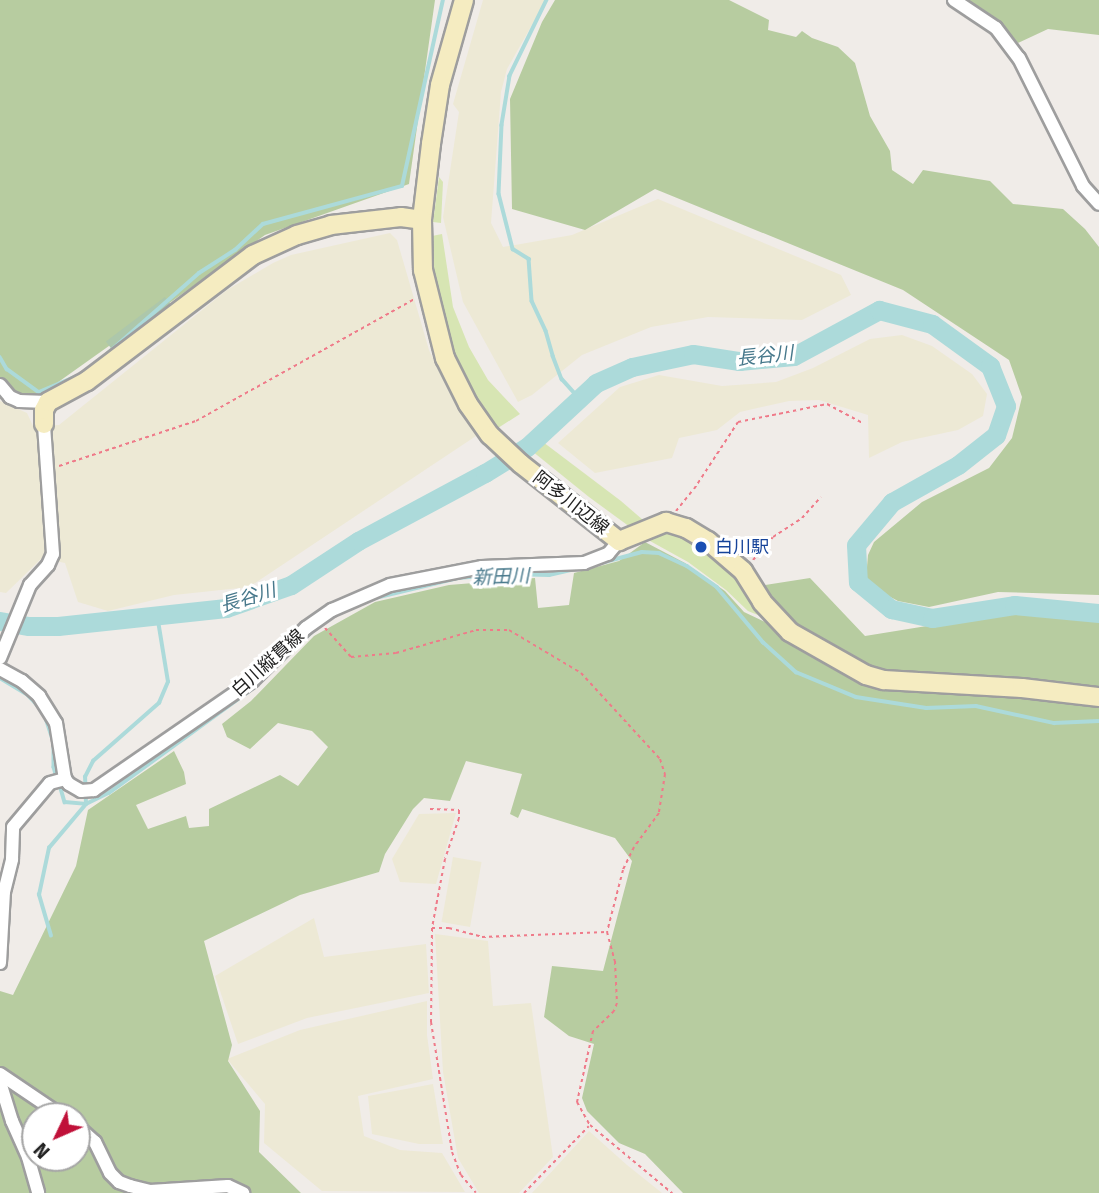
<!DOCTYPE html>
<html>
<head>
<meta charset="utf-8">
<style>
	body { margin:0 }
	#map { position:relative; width:1099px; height:1193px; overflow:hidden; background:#f0ece8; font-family:"Fira Sans","Noto Sans JP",sans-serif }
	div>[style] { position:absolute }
	.farmland>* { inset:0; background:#ede9d5; transform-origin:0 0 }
	.grass>* { inset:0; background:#d7e5b3 }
	.forest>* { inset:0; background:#b7cca0 }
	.cemetery>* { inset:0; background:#adc7ab; transform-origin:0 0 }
	.stream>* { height:3.5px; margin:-1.75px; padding:0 1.75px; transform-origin:1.75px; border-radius:1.75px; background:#acdada }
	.river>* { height:19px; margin:-9.5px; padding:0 9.5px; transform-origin:9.5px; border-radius:9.5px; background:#acdada }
	.path>* { height:2px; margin-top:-1px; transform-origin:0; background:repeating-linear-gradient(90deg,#ef7a89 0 3.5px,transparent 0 7px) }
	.roads { filter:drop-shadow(2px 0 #9e9e9e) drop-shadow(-2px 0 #9e9e9e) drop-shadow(0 2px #9e9e9e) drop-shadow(0 -2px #9e9e9e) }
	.street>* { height:12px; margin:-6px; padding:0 6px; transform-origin:6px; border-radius:6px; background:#fff }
	.secondary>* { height:18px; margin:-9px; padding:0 9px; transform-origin:9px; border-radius:9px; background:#f5ecc1 }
	.dots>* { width:19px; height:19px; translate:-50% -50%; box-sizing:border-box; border:4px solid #fff; border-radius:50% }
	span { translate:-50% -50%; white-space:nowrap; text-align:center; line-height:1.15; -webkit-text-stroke:6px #fff; paint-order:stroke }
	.street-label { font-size:18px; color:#212121 }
	.transit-label { font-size:18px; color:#164399 }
	.left { translate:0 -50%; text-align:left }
	.water-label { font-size:19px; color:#47788b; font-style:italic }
	.north { position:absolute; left:21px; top:1102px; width:70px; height:70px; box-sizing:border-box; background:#fff; border:2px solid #a6a6a6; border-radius:50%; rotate:226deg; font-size:19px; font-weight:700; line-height:28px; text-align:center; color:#212121 }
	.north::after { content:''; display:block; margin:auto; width:24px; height:32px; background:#c01139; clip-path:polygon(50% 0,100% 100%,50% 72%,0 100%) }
</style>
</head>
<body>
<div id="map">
	<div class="farmland">
		<i style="clip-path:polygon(483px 0,546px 0,507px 69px,501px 92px,491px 223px,503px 247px,572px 235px,658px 199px,841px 275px,851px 295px,802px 320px,708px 317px,651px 327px,582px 355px,532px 395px,518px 402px,463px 302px,443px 217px,459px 112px,453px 104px)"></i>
		<i style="clip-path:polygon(390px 233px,397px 240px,429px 350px,451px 396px,479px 434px,249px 587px,174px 595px,108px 611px,78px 602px,65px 563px,42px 558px,6px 593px,0 592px,0 401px,27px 413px,33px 426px,59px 425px,227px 290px,273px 263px,291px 255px)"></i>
		<i style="clip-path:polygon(902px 335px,932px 346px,972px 374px,987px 394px,983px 416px,958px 430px,902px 442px,869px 458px,868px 415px,819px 400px,789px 401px,740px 412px,717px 430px,679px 438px,672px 458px,595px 473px,558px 443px,620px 387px,659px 375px,722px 386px,776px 382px,813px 368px,870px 339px)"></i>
		<i style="clip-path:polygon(456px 813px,436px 884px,400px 882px,392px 859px,419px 814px)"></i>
		<i style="left:453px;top:857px;width:29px;height:66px;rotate:10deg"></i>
		<i style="clip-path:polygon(314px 918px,324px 957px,426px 944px,429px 993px,307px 1018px,238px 1044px,215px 976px)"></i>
		<i style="clip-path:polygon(435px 934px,488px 941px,493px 1006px,531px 1003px,553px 1157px,519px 1193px,479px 1193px,458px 1158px,443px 1072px)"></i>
		<i style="clip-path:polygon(427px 1001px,427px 1035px,433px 1079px,358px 1096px,364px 1136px,400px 1150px,442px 1153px,465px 1192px,322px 1191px,264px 1143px,265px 1104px,227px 1059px,300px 1030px)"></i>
		<i style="clip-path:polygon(433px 1084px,443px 1144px,419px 1144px,372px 1134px,368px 1096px)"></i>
		<i style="clip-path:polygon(589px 1131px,627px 1165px,662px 1193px,532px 1193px)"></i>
	</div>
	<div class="grass">
		<i style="clip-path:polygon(439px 177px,443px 182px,441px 223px,433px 222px)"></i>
		<i style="clip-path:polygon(442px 234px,453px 307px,469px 347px,488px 380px,520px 414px,498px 428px,485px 413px,456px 363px,444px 326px,432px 276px,432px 236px)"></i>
		<i style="clip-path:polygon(543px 442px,621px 501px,643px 520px,630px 527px,589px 497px,532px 451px)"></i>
		<i style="clip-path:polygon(660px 529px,694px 539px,735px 572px,765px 618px,748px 611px,726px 590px,688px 562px,641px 536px)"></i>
	</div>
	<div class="forest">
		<i style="clip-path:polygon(0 0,435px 0,409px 184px,265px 235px,40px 395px,16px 394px,0 379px)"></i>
		<i style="clip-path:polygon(555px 0,729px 0,769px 20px,768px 30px,796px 37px,802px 31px,812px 38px,838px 47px,855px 63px,870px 116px,890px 151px,892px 170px,913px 184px,923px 170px,990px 181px,1013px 204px,1063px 209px,1085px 229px,1099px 247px,1099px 595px,998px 592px,929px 607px,898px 601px,879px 591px,866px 579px,868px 555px,874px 542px,922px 502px,989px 468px,1012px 438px,1022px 397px,1009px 360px,903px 290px,655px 189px,585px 230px,512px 209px,510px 99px,542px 22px)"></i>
		<i style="clip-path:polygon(966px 0,1099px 0,1099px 35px,1048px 29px,1018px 43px,1000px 22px)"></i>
		<i style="clip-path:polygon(evenodd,645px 542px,685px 563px,725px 591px,744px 612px,765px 622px,810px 654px,871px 687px,894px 691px,1010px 692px,1073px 700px,1099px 706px,1099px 1193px,683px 1193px,645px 1154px,619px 1143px,587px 1111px,582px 1098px,594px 1044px,569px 1036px,544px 1017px,552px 966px,603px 971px,632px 861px,615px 838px,522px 809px,518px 818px,510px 814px,522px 774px,466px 761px,450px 801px,424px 798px,413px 809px,385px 854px,379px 872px,300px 895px,204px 941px,232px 1045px,228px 1061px,260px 1111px,259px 1152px,301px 1193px,0 1193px,0 991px,13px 995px,76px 866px,88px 810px,174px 751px,184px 772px,186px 784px,136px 805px,148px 829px,186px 816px,189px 828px,209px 826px,209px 809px,280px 775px,298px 786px,328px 747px,312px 731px,278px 723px,250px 749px,227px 737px,222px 724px,251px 701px,314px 636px,375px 602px,449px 585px,535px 578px,538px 608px,569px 605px,574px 573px,619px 561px,645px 542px,35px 1116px,77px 1116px,77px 1158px,35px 1158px,35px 1116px)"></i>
		<i style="clip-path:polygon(810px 578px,865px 636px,1007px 613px,1099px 620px,1099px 692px,1029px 679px,904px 673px,873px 667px,824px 643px,784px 618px,758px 586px)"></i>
	</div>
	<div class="cemetery">
		<i style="left:165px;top:297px;width:10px;height:74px;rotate:53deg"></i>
	</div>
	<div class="stream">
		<i style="left:547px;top:0;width:85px;rotate:116deg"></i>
		<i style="left:510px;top:76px;width:50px;rotate:99.3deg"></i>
		<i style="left:502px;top:125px;width:69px;rotate:92.5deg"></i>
		<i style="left:499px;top:194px;width:57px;rotate:75.7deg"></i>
		<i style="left:513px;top:249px;width:19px;rotate:32deg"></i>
		<i style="left:529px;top:259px;width:42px;rotate:85.9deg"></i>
		<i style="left:532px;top:301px;width:33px;rotate:65deg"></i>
		<i style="left:546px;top:331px;width:26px;rotate:74deg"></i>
		<i style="left:553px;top:356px;width:25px;rotate:69deg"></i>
		<i style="left:562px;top:379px;width:25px;rotate:48deg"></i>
		<i style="left:0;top:357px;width:14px;rotate:60deg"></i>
		<i style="left:7px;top:369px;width:39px;rotate:36deg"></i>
		<i style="left:39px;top:392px;width:47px;rotate:-22.7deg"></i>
		<i style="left:99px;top:361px;width:133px;rotate:-41.3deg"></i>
		<i style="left:199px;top:273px;width:43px;rotate:-32.6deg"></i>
		<i style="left:235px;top:250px;width:38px;rotate:-43deg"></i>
		<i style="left:263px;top:224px;width:144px;rotate:-15.3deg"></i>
		<i style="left:402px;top:186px;width:190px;rotate:-77.6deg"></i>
		<i style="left:601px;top:563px;width:42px;rotate:-15deg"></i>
		<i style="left:642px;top:552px;width:17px;rotate:3deg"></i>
		<i style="left:659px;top:553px;width:31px;rotate:25deg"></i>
		<i style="left:687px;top:566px;width:37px;rotate:35deg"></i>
		<i style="left:717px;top:587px;width:72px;rotate:50.1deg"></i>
		<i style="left:763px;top:642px;width:45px;rotate:42.3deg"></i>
		<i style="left:796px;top:672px;width:65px;rotate:22.6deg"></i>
		<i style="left:856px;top:697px;width:71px;rotate:8.9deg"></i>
		<i style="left:926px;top:708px;width:50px;rotate:-2.3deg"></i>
		<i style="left:976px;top:706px;width:80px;rotate:12.3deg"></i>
		<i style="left:1054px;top:723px;width:45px;rotate:-2.5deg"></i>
		<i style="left:371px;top:599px;width:89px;rotate:-13.6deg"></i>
		<i style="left:458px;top:578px;width:47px;rotate:-4.9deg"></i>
		<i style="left:505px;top:574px;width:44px;rotate:1.3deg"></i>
		<i style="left:549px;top:575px;width:32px;rotate:-13deg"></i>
		<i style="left:0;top:678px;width:33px;rotate:31deg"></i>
		<i style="left:28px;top:695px;width:18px;rotate:47deg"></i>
		<i style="left:46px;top:718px;width:20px;rotate:72deg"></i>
		<i style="left:54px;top:744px;width:23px;rotate:90deg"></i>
		<i style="left:54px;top:767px;width:11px;rotate:75deg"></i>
		<i style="left:60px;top:785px;width:18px;rotate:74deg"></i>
		<i style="left:65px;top:802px;width:21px;rotate:5deg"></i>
		<i style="left:86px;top:804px;width:25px;rotate:-26deg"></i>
		<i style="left:109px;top:793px;width:180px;rotate:-36deg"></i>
		<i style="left:255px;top:687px;width:83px;rotate:-44deg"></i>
		<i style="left:51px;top:936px;width:43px;rotate:-106.3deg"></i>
		<i style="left:39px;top:895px;width:48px;rotate:-78deg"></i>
		<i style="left:49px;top:848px;width:57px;rotate:-49.9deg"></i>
		<i style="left:86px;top:804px;width:27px;rotate:-92deg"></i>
		<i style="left:85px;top:777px;width:18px;rotate:-63deg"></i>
		<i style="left:93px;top:761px;width:88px;rotate:-41.3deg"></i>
		<i style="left:159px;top:703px;width:23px;rotate:-67deg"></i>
		<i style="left:168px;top:682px;width:68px;rotate:-99.3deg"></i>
	</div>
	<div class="river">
		<i style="left:0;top:621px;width:29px;rotate:10deg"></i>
		<i style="left:29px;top:626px;width:29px"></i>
		<i style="left:58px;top:626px;width:169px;rotate:-6.1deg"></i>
		<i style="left:226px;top:608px;width:69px;rotate:-19.5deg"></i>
		<i style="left:291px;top:585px;width:80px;rotate:-33.3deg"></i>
		<i style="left:358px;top:541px;width:144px;rotate:-28.2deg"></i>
		<i style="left:485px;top:473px;width:49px;rotate:-31.8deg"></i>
		<i style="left:527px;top:447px;width:94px;rotate:-42.8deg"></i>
		<i style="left:596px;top:383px;width:39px;rotate:-24deg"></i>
		<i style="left:632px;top:367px;width:62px;rotate:-12deg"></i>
		<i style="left:693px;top:354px;width:47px;rotate:8.7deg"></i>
		<i style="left:739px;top:361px;width:55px;rotate:-5.2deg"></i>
		<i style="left:794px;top:356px;width:97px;rotate:-28.4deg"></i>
		<i style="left:879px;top:310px;width:55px;rotate:14.8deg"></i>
		<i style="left:932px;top:324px;width:72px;rotate:35.9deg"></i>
		<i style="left:990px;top:366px;width:43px;rotate:68.2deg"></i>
		<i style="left:1006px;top:406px;width:31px;rotate:109deg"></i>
		<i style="left:996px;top:435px;width:48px;rotate:141.7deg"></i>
		<i style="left:958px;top:465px;width:76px;rotate:150.7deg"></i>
		<i style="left:892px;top:502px;width:56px;rotate:129.9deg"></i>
		<i style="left:856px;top:545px;width:37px;rotate:87deg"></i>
		<i style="left:858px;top:582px;width:43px;rotate:39.3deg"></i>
		<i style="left:891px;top:609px;width:42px;rotate:12.4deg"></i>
		<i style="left:932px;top:618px;width:83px;rotate:-9deg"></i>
		<i style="left:1014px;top:605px;width:85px;rotate:5.4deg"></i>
	</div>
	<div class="path">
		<i style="left:59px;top:466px;width:144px;rotate:-18.2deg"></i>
		<i style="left:196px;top:421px;width:250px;rotate:-29.2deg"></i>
		<i style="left:676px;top:511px;width:28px;rotate:-51deg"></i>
		<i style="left:694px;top:489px;width:80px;rotate:-56.7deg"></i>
		<i style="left:738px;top:422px;width:91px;rotate:-11.4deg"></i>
		<i style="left:827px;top:404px;width:40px;rotate:28deg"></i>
		<i style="left:753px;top:560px;width:30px;rotate:-49deg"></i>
		<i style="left:773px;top:537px;width:35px;rotate:-33deg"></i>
		<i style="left:802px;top:518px;width:28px;rotate:-48deg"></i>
		<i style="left:325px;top:628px;width:39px;rotate:48deg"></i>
		<i style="left:351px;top:657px;width:45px;rotate:-5.1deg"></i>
		<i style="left:396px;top:653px;width:83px;rotate:-16deg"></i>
		<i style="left:476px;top:630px;width:33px"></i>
		<i style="left:509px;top:630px;width:84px;rotate:30.8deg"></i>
		<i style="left:581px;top:673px;width:117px;rotate:47.4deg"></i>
		<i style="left:660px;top:759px;width:16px;rotate:72deg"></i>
		<i style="left:665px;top:774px;width:39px;rotate:99deg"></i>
		<i style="left:659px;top:813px;width:42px;rotate:126.3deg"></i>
		<i style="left:634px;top:847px;width:25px;rotate:116deg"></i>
		<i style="left:623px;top:870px;width:64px;rotate:104.5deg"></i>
		<i style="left:607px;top:932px;width:30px;rotate:75deg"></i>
		<i style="left:615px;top:961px;width:42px;rotate:87.3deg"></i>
		<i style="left:617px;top:1003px;width:9px;rotate:111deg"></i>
		<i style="left:614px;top:1011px;width:29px;rotate:136deg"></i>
		<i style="left:593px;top:1031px;width:73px;rotate:102.7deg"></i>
		<i style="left:577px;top:1102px;width:26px;rotate:61deg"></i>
		<i style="left:590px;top:1125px;width:107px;rotate:39.7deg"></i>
		<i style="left:430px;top:809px;width:29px;rotate:2deg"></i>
		<i style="left:459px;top:810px;width:8px;rotate:90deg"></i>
		<i style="left:459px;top:818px;width:43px;rotate:108.9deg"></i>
		<i style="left:445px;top:859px;width:70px;rotate:100.7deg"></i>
		<i style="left:432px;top:928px;width:94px;rotate:90.6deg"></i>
		<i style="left:431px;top:1022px;width:132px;rotate:80.8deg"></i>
		<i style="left:452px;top:1152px;width:25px;rotate:69deg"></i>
		<i style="left:461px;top:1175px;width:23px;rotate:50deg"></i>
		<i style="left:432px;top:928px;width:17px"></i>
		<i style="left:449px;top:928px;width:34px;rotate:15deg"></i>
		<i style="left:482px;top:937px;width:124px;rotate:-2.3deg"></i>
		<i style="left:524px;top:1193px;width:93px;rotate:-45.9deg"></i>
	</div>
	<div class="roads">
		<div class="street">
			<i style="left:954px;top:0;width:50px;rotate:33.7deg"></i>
			<i style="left:996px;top:28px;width:38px;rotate:53deg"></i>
			<i style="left:1019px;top:58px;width:143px;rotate:63.4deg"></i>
			<i style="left:1083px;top:186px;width:24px;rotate:48deg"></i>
			<i style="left:0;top:385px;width:16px;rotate:50deg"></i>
			<i style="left:10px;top:397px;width:10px;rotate:24deg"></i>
			<i style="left:19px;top:401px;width:29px;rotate:2deg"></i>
			<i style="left:0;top:658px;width:79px;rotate:-67.7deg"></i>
			<i style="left:30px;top:585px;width:27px;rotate:-48deg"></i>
			<i style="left:48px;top:565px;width:12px;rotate:-66deg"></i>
			<i style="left:53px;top:554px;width:130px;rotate:-94deg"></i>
			<i style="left:0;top:669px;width:25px;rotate:29deg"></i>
			<i style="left:22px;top:681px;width:23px;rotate:41deg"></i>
			<i style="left:39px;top:696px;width:32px;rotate:58deg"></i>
			<i style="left:56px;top:723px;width:57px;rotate:80.9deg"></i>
			<i style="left:65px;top:779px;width:6px;rotate:51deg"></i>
			<i style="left:69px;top:784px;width:14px;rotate:30deg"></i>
			<i style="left:81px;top:791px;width:13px;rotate:-4deg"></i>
			<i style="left:94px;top:790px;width:192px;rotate:-34.6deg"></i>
			<i style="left:252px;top:681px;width:76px;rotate:-44.5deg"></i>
			<i style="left:306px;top:628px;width:32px;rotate:-35deg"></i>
			<i style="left:332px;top:610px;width:63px;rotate:-23.3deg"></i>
			<i style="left:390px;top:585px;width:94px;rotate:-11.1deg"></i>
			<i style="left:482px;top:567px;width:102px;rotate:-2.2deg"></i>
			<i style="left:584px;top:563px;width:26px;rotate:-21deg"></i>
			<i style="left:608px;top:554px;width:17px;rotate:-50deg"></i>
			<i style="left:0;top:963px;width:71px;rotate:-86.8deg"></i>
			<i style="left:4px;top:892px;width:34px;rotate:-76deg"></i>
			<i style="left:12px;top:859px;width:32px;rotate:-88deg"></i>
			<i style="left:13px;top:827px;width:57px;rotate:-49.9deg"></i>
			<i style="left:50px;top:783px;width:16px;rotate:-15deg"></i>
			<i style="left:0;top:1074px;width:75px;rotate:34.1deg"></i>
			<i style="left:0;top:1082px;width:41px;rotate:72.9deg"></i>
			<i style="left:12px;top:1121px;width:39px;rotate:66deg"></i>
			<i style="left:28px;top:1157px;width:37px;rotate:74deg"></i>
			<i style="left:77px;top:1126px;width:24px;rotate:42deg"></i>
			<i style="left:95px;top:1142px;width:34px;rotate:64deg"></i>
			<i style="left:110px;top:1173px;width:13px;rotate:45deg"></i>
			<i style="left:119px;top:1182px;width:12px;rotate:20deg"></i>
			<i style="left:130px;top:1186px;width:21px;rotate:14deg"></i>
			<i style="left:150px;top:1191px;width:78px;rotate:-3.7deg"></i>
			<i style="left:228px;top:1186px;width:17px;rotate:25deg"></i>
		</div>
		<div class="secondary">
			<i style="left:464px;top:0;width:88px;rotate:105.8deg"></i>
			<i style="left:440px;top:85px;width:60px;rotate:98.7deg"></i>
			<i style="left:431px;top:144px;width:77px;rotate:96.8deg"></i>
			<i style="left:422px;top:220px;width:50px;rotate:88.9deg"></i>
			<i style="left:423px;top:270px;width:91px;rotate:76deg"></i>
			<i style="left:445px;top:358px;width:51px;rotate:63.4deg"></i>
			<i style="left:468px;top:404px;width:38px;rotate:55deg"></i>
			<i style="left:490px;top:435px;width:42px;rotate:43.1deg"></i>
			<i style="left:521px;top:464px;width:125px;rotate:38.2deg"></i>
			<i style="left:619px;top:541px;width:51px;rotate:-22deg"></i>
			<i style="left:666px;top:522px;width:21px;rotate:17deg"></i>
			<i style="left:686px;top:528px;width:26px;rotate:31deg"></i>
			<i style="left:708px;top:541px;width:46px;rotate:40.6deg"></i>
			<i style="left:743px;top:571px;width:36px;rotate:58deg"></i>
			<i style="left:762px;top:602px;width:41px;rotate:47deg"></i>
			<i style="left:790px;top:632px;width:87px;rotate:29.5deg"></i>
			<i style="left:866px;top:675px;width:19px;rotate:16deg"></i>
			<i style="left:884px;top:680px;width:138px;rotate:3.3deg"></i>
			<i style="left:1022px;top:688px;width:78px;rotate:6.7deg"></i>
			<i style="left:44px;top:424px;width:14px;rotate:-90deg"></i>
			<i style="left:44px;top:410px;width:9px;rotate:-63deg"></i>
			<i style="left:48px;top:402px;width:44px;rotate:-28.3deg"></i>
			<i style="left:87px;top:381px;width:208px;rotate:-37.2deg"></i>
			<i style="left:253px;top:255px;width:48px;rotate:-24.4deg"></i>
			<i style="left:297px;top:235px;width:35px;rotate:-16deg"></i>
			<i style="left:331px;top:225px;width:70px;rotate:-6.5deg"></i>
			<i style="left:401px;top:217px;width:21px;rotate:8deg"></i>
		</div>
	</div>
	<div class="dots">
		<i style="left:701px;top:547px;background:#1a4fb4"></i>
	</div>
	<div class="street-label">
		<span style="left:571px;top:503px;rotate:38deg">阿多川辺線</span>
		<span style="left:268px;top:663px;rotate:-42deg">白川縦貫線</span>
	</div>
	<div class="transit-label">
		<span class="left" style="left:715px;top:547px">白川駅</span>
	</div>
	<div class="water-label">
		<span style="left:765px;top:356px;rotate:-6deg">長谷川</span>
		<span style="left:501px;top:577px;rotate:-2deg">新田川</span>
		<span style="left:248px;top:598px;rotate:-17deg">長谷川</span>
	</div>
	<div class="north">N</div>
</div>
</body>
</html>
